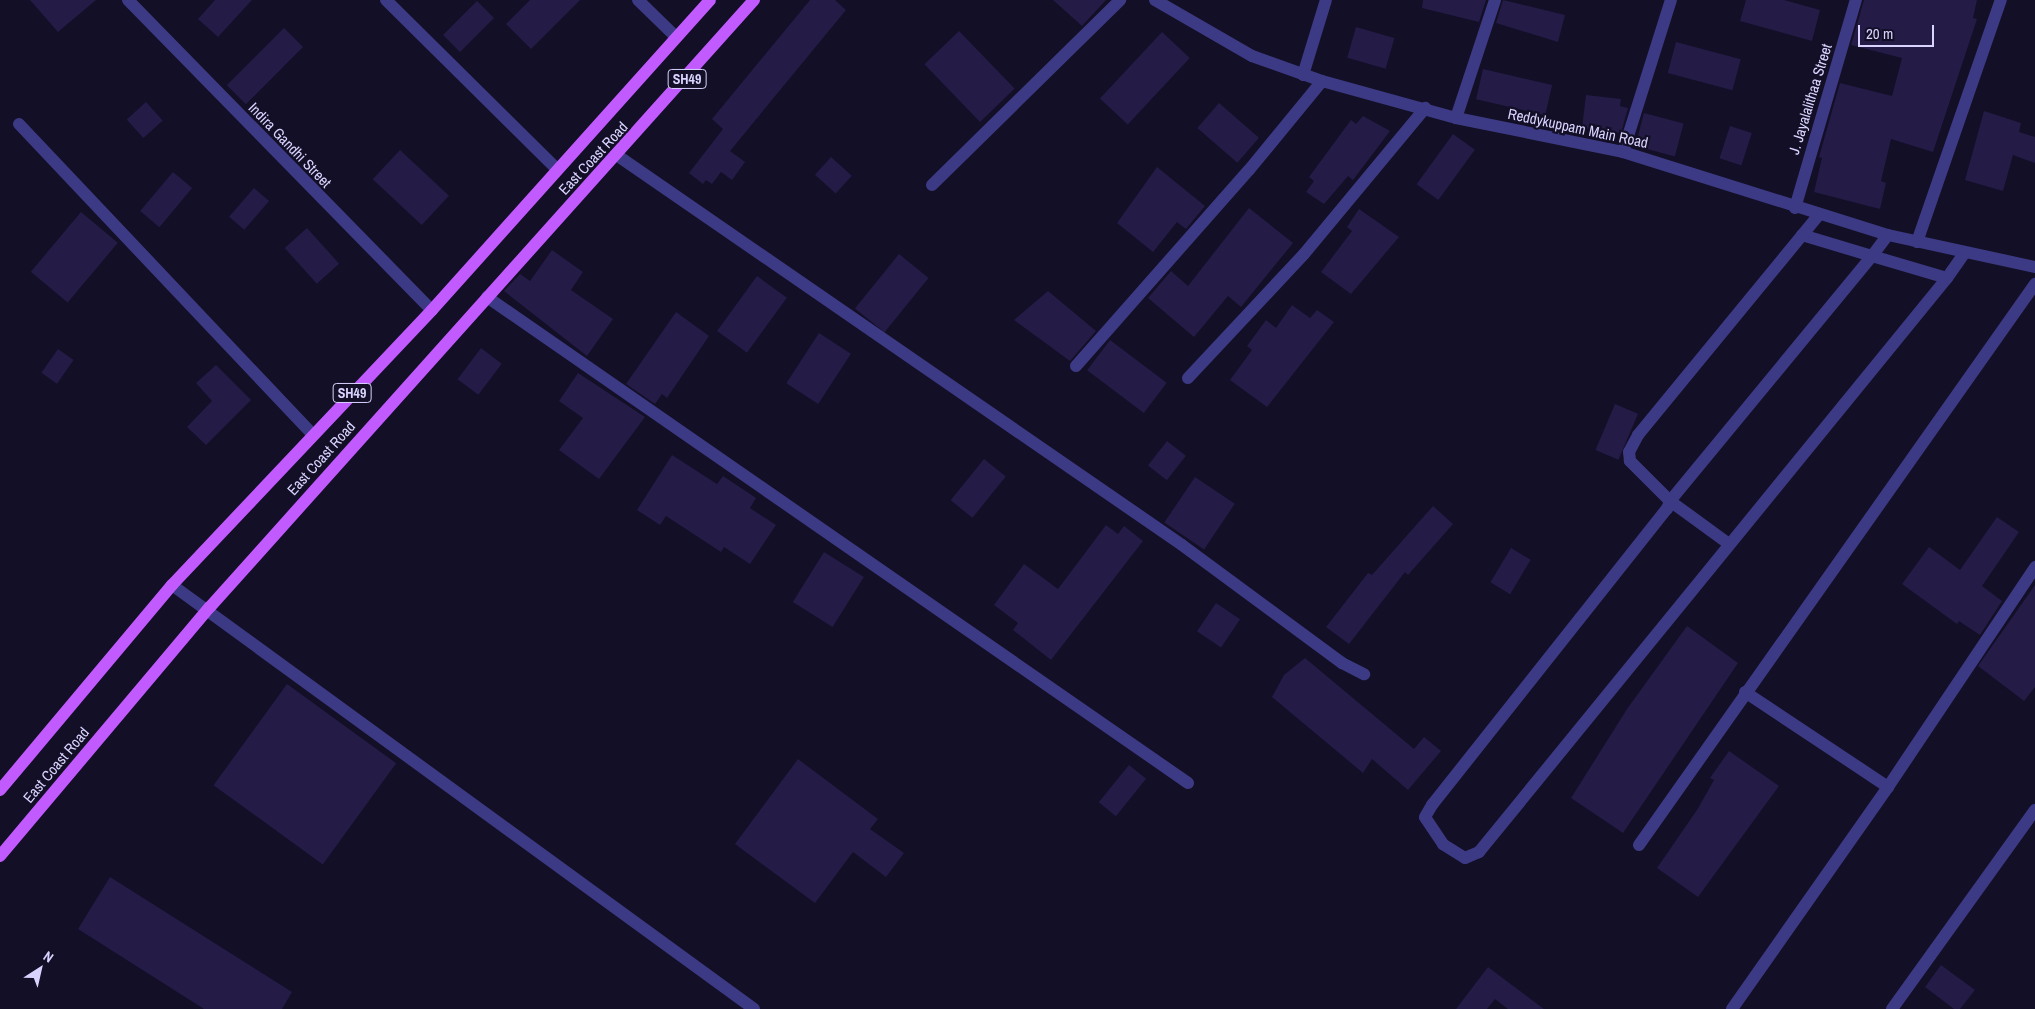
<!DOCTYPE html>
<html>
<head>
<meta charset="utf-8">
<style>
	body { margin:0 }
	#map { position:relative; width:2035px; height:1009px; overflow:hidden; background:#130f26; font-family:"Archivo Narrow",sans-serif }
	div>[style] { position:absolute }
	.building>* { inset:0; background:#241b47; transform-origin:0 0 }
	.minor>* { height:12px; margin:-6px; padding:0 6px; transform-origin:6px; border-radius:6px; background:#3d3a85 }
	.primary>* { height:12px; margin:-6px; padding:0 6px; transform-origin:6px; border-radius:6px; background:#c25bff }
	span { translate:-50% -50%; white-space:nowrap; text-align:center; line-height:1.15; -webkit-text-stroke:4.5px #130f26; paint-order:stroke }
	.shield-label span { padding:1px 4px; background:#130f26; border:1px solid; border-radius:4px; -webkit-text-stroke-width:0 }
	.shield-label { font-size:14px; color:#d9d4ff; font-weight:700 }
	.street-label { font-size:15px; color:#d9d4ff }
	.north { position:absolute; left:15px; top:944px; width:50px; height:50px; -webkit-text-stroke:4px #130f26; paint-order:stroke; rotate:35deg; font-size:14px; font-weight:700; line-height:20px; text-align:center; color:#d9d4ff }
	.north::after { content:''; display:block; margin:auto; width:18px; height:22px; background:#d9d4ff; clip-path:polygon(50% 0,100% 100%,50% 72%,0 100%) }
	.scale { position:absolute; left:1858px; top:25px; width:76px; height:22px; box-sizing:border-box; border:2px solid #d9d4ff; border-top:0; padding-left:6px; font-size:15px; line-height:18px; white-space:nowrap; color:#d9d4ff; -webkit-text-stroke:4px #130f26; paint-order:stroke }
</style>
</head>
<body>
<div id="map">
	<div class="building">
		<i style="clip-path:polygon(30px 0,96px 0,58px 32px)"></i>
		<i style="clip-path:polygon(215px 0,252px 0,218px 37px,198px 19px)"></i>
		<i style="clip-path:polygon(530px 0,580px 0,531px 49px,506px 24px)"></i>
		<i style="clip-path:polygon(810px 0,835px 0,846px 10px,730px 151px,745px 162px,732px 180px,721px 172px,712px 184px,706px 180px,703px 184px,689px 173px,723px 129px,712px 119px)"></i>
		<i style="clip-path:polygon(1053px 0,1106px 0,1082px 26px)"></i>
		<i style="clip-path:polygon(1423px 0,1486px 0,1479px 22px,1422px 8px)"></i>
		<i style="clip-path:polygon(1503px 0,1565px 15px,1558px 42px,1496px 23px)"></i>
		<i style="clip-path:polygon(1746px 0,1784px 0,1820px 10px,1812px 41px,1740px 21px)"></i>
		<i style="clip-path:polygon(1864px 0,1977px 0,1973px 18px,1977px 19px,1933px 152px,1891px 139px,1881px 181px,1886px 183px,1880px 209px,1814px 192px,1822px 158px,1819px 157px,1840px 83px,1892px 96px,1902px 58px,1851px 45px)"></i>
		<i style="left:477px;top:1px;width:24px;height:48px;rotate:45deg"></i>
		<i style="left:1356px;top:27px;width:40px;height:32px;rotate:16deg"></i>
		<i style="left:284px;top:28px;width:27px;height:81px;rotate:45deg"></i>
		<i style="left:959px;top:31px;width:80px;height:48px;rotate:46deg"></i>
		<i style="left:1162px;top:32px;width:38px;height:91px;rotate:43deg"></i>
		<i style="left:1676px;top:42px;width:67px;height:32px;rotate:15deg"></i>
		<i style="left:1483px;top:69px;width:71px;height:31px;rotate:13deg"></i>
		<i style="clip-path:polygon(1586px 95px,1621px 99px,1620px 106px,1628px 108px,1621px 133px,1582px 128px)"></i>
		<i style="left:146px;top:102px;width:25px;height:26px;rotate:48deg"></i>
		<i style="left:1219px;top:103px;width:53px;height:33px;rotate:41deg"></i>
		<i style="clip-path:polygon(1984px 111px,2021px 123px,2019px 132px,2035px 137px,2035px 163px,2013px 155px,2003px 191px,1965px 180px)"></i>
		<i style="left:1644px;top:113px;width:41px;height:34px;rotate:15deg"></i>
		<i style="clip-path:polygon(1363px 116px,1390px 131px,1353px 180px,1348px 176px,1324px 204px,1306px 192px,1314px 181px,1309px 177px,1351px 120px,1356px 124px)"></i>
		<i style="left:1730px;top:126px;width:23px;height:34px;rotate:18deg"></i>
		<i style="left:1453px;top:134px;width:27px;height:62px;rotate:36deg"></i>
		<i style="left:400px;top:150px;width:67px;height:40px;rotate:43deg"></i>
		<i style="left:831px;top:157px;width:28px;height:24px;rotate:42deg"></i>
		<i style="clip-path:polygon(1157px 167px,1205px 206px,1186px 229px,1177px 222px,1153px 252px,1117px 223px)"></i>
		<i style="left:173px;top:172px;width:25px;height:51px;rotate:40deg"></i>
		<i style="left:254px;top:188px;width:20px;height:38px;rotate:41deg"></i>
		<i style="clip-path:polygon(1249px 208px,1293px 243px,1241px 307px,1228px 296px,1194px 337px,1148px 298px,1171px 271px,1188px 286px)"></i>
		<i style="clip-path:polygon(1359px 209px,1399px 237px,1351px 294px,1321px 272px,1352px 231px,1347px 227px)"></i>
		<i style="left:81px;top:212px;width:48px;height:78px;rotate:40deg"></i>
		<i style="left:307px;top:228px;width:48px;height:30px;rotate:48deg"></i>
		<i style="clip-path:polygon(552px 250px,583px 272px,571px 290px,613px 319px,587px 356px,504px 291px,520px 274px,530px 281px)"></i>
		<i style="left:899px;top:254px;width:38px;height:70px;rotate:39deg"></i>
		<i style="left:757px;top:276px;width:37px;height:68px;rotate:36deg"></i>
		<i style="clip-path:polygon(1048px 291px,1096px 331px,1070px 361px,1014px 320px)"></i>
		<i style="clip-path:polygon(1292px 305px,1310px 318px,1317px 310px,1334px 322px,1267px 407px,1230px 380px,1252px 350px,1247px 346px,1266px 320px,1276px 328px)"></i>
		<i style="clip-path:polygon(676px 312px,709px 336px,667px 398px,662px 394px,655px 404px,626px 384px)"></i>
		<i style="left:819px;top:333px;width:38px;height:60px;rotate:33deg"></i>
		<i style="left:1110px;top:340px;width:71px;height:38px;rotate:37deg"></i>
		<i style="left:481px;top:348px;width:26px;height:39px;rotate:37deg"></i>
		<i style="left:58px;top:349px;width:19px;height:29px;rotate:35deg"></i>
		<i style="clip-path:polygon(216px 365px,251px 400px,206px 445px,187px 427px,212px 401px,196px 383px)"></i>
		<i style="clip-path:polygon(578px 373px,645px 417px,599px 479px,559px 450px,583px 418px,559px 401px)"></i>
		<i style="left:1615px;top:404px;width:25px;height:50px;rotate:23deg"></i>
		<i style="left:1167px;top:441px;width:24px;height:31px;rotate:38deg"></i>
		<i style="clip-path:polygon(672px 455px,717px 484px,723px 476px,756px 498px,750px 508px,776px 525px,750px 564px,724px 547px,721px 552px,666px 516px,660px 525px,637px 510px)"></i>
		<i style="left:984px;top:459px;width:28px;height:53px;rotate:39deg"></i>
		<i style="left:1195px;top:477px;width:48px;height:55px;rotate:34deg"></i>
		<i style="clip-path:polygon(1433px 506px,1453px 524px,1408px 575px,1405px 572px,1349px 644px,1326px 627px,1368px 573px,1372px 575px)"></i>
		<i style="clip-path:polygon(1997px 517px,2019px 532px,1982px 586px,2002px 601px,1980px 635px,1959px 621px,1957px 624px,1902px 584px,1929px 547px,1960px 570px)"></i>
		<i style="clip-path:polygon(1106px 525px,1118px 534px,1124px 526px,1143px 541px,1051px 660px,1013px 630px,1018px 623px,994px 605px,1024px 564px,1058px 589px)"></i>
		<i style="left:1511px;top:548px;width:23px;height:40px;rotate:31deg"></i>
		<i style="left:824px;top:552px;width:47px;height:59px;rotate:32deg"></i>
		<i style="clip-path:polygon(2035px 585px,2035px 687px,2024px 701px,1978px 666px)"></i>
		<i style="left:1216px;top:603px;width:29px;height:34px;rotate:34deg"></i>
		<i style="clip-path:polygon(1687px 626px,1738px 663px,1623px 833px,1571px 798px,1627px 709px)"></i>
		<i style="clip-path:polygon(1305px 658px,1414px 749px,1424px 737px,1441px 751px,1408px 790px,1372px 759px,1363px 773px,1272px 697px,1284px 675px)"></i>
		<i style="left:287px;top:684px;width:135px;height:125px;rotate:36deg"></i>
		<i style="clip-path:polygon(1729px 751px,1779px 786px,1698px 897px,1657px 868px,1697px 810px,1714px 780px,1710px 778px)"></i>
		<i style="clip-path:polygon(798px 759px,878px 819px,870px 829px,904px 853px,886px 877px,853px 852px,815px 903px,735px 844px)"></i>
		<i style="left:1129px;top:765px;width:22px;height:48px;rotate:39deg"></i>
		<i style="clip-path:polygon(110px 877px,292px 992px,282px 1009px,204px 1009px,78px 929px)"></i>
		<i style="clip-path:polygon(1941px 965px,1975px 990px,1960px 1009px,1954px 1009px,1925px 987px)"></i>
		<i style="clip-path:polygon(1488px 967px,1544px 1009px,1508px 1009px,1495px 999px,1487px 1009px,1456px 1009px)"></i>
	</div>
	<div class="minor">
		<i style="left:128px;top:0;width:434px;rotate:45.6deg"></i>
		<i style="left:386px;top:0;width:239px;rotate:44.7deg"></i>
		<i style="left:638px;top:0;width:53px;rotate:44.2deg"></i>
		<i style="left:1155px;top:0;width:112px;rotate:30deg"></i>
		<i style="left:1252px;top:56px;width:74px;rotate:19.7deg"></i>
		<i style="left:1322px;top:81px;width:139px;rotate:15.4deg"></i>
		<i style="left:1456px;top:118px;width:170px;rotate:11.5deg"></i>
		<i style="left:1623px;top:152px;width:278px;rotate:17.4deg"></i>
		<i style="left:1888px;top:235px;width:150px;rotate:12.3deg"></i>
		<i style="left:1303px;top:75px;width:78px;rotate:-73deg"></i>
		<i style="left:1456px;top:118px;width:124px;rotate:-71.7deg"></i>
		<i style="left:19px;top:124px;width:427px;rotate:46.6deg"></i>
		<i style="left:1623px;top:152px;width:159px;rotate:-72.5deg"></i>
		<i style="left:618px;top:156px;width:685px;rotate:34.59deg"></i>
		<i style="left:1182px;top:545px;width:199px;rotate:36.4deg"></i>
		<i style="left:1342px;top:663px;width:25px;rotate:27deg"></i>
		<i style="left:932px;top:185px;width:264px;rotate:-44.5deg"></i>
		<i style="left:1795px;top:208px;width:217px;rotate:-73.7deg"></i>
		<i style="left:1802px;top:235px;width:73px;rotate:16.7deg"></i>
		<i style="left:1872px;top:256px;width:26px;rotate:-53deg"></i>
		<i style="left:1917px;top:242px;width:256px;rotate:-70.9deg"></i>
		<i style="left:1947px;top:278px;width:29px;rotate:-55deg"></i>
		<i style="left:487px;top:297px;width:853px;rotate:34.73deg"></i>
		<i style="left:1076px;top:366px;width:261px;rotate:-48.6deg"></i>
		<i style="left:1249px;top:170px;width:115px;rotate:-50.6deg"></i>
		<i style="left:1188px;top:378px;width:170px;rotate:-46.9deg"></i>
		<i style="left:1304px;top:254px;width:190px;rotate:-50.3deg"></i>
		<i style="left:1729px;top:544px;width:73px;rotate:-143.9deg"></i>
		<i style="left:1670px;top:501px;width:318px;rotate:-50.5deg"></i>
		<i style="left:1872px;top:256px;width:78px;rotate:16.3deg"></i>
		<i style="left:1947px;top:278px;width:741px;rotate:129.19deg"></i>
		<i style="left:1479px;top:852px;width:15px;rotate:157deg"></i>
		<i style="left:1465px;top:858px;width:26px;rotate:-148deg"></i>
		<i style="left:1443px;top:844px;width:32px;rotate:-124deg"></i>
		<i style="left:1425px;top:817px;width:14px;rotate:-60deg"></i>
		<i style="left:1432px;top:805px;width:378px;rotate:-51.6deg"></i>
		<i style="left:1667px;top:509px;width:9px;rotate:-69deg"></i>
		<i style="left:1670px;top:501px;width:57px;rotate:-135deg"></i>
		<i style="left:1630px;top:461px;width:9px;rotate:-96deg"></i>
		<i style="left:1629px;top:452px;width:19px;rotate:-62deg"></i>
		<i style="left:1638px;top:435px;width:285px;rotate:-50.6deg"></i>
		<i style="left:172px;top:585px;width:720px;rotate:36.07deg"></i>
		<i style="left:1745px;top:692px;width:172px;rotate:33.6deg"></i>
		<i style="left:1639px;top:845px;width:687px;rotate:-54.78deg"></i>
		<i style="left:1732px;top:1009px;width:271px;rotate:-54.9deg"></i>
		<i style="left:1888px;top:787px;width:265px;rotate:-56.2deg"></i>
		<i style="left:1892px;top:1009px;width:245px;rotate:-54.3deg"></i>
	</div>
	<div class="primary">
		<i style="left:0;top:790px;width:268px;rotate:-50deg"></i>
		<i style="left:172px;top:585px;width:378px;rotate:-46.6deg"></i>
		<i style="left:432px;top:310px;width:416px;rotate:-48.1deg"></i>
		<i style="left:0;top:856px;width:326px;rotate:-49.9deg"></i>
		<i style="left:210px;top:607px;width:815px;rotate:-48.13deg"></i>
	</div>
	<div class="shield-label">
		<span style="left:687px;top:79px">SH49</span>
		<span style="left:352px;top:393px">SH49</span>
	</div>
	<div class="street-label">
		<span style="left:1810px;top:99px;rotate:-73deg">J. Jayalalithaa Street</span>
		<span style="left:1578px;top:128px;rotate:12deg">Reddykuppam Main Road</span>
		<span style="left:290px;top:145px;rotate:46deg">Indira Gandhi Street</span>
		<span style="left:593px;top:158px;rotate:-47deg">East Coast Road</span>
		<span style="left:321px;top:458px;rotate:-48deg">East Coast Road</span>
		<span style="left:56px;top:765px;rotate:-50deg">East Coast Road</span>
	</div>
	<div class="north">N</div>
	<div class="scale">20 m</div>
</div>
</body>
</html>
